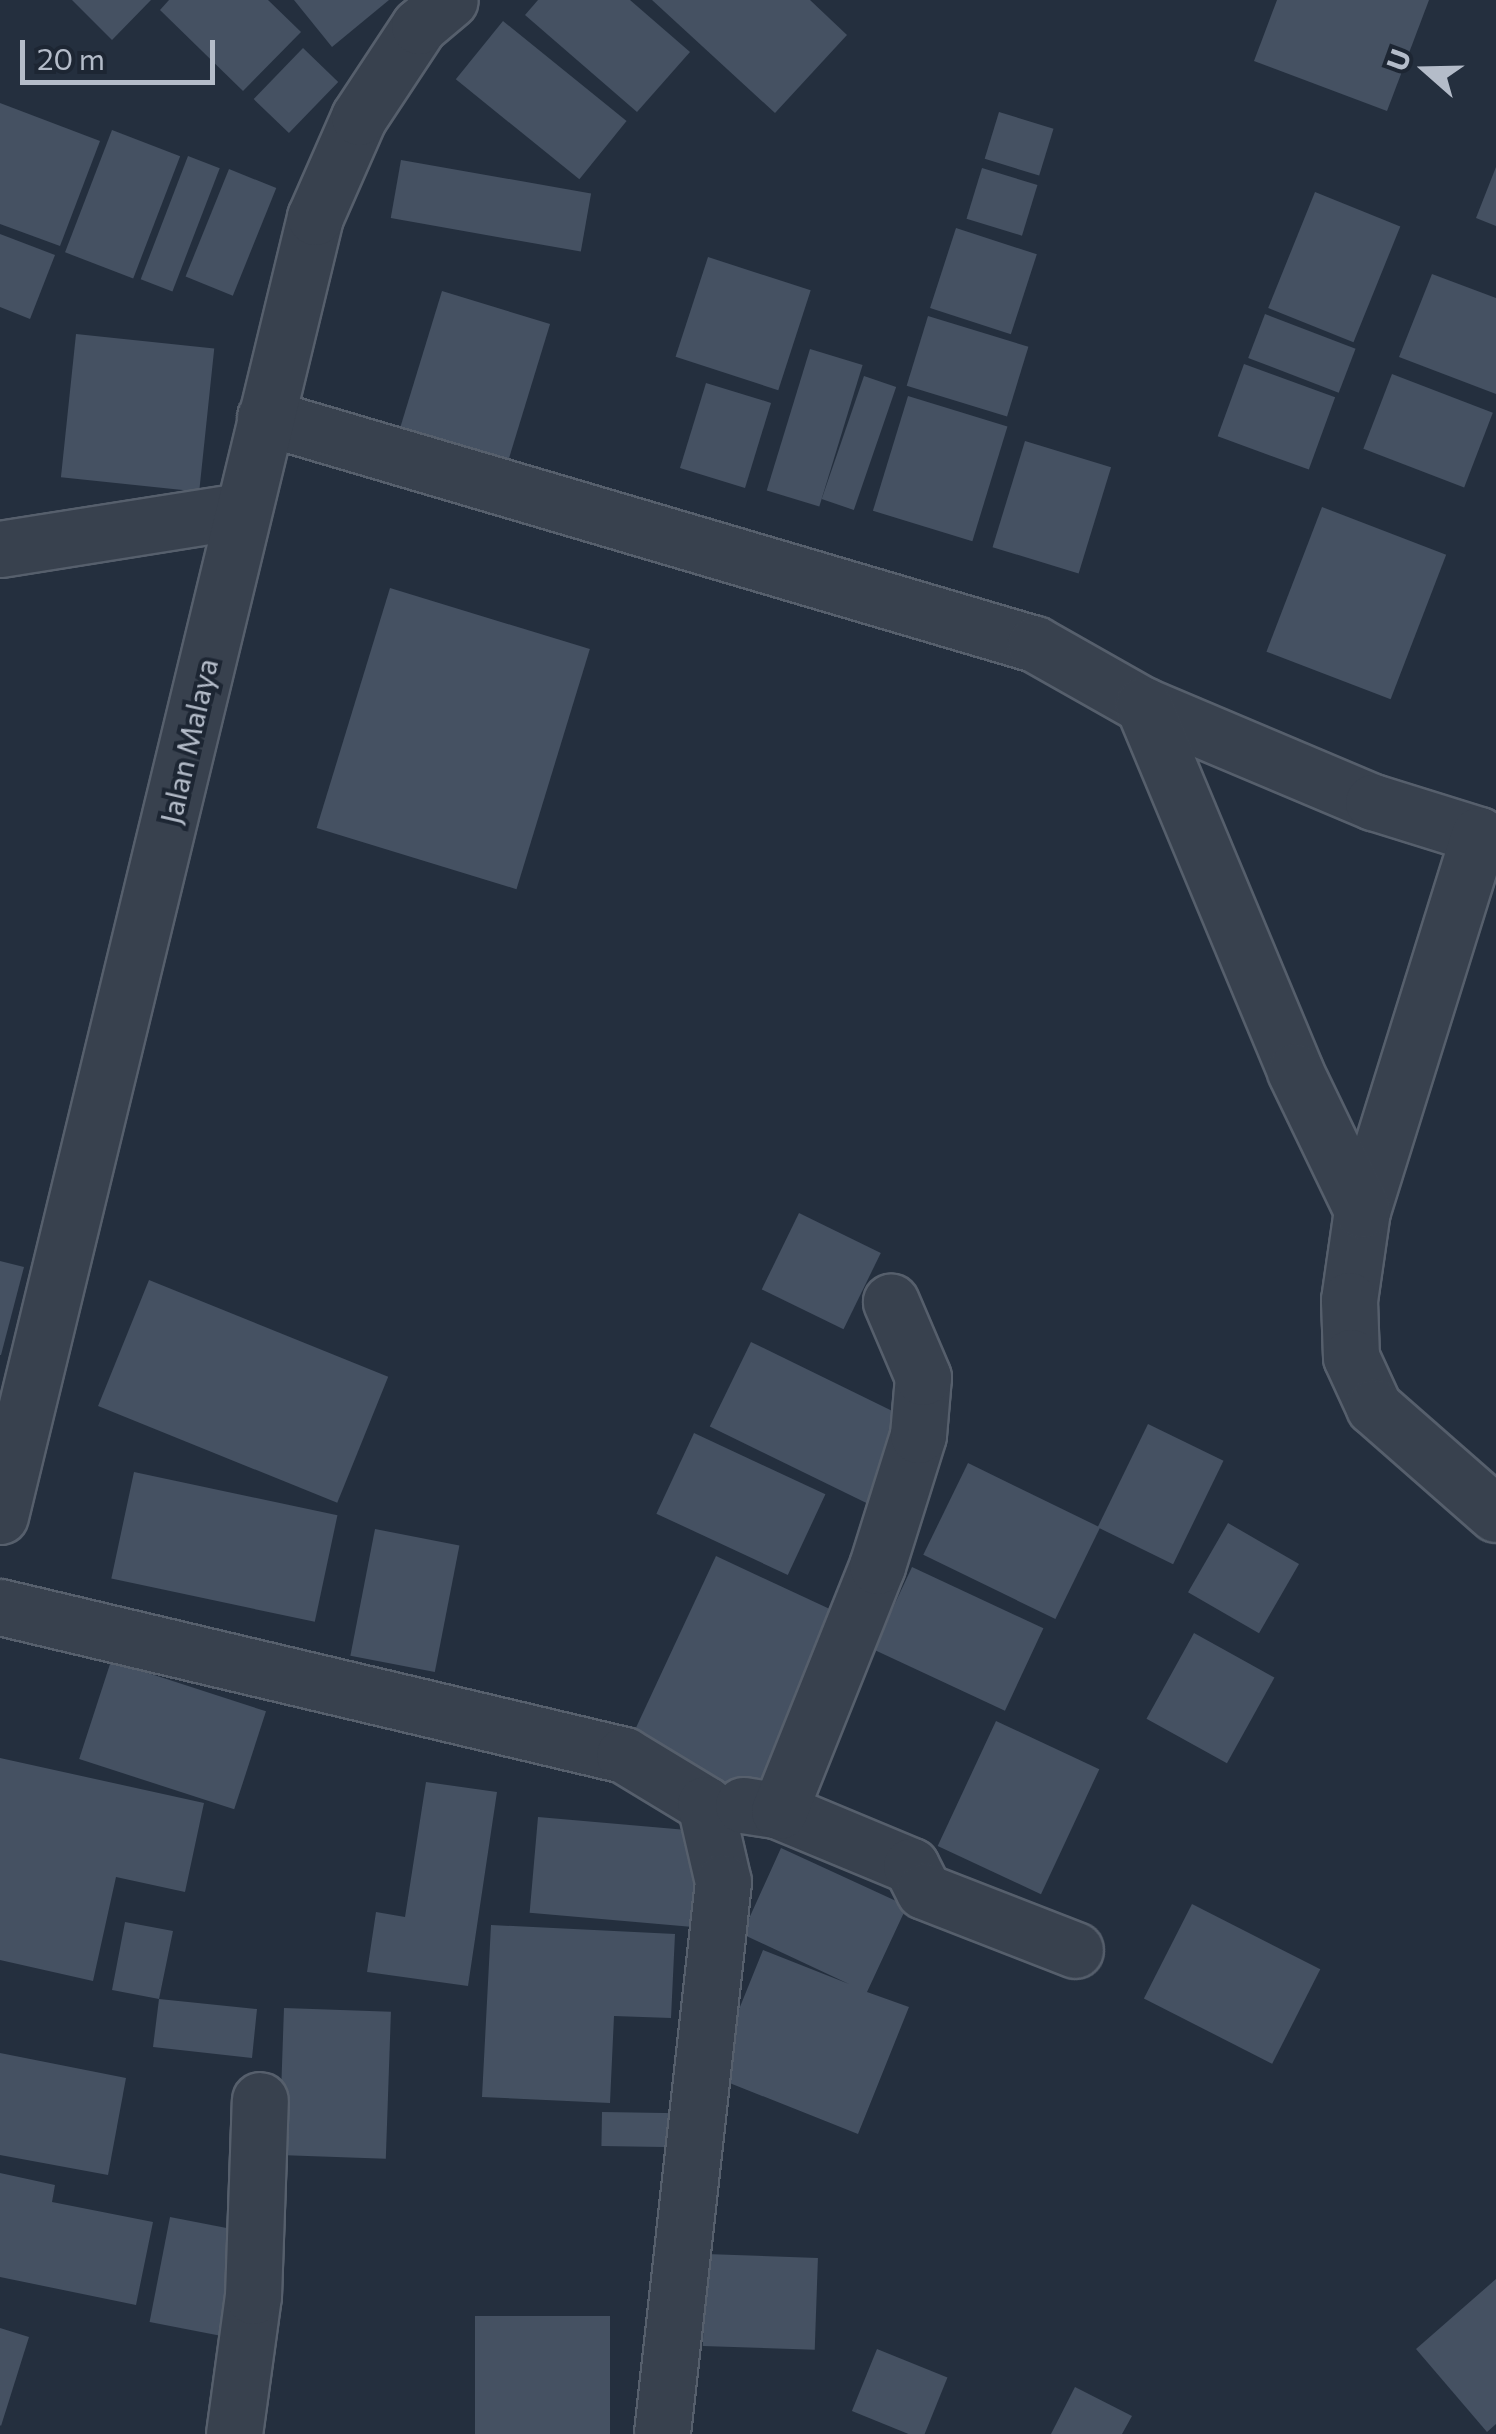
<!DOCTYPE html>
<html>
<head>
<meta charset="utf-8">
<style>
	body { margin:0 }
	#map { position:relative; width:1496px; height:2434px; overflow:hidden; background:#242f3e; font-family:Commissioner,sans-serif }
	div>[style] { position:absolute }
	.building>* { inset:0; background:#455162; transform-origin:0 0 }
	.roads { filter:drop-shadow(2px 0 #565f6c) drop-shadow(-2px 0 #565f6c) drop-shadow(0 2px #565f6c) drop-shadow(0 -2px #565f6c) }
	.minor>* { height:55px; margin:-27.5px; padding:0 27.5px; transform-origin:27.5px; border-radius:27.5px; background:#38414e }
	span { translate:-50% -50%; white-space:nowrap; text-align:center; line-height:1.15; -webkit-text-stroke:8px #1d2633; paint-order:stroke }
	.street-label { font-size:30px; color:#b4bcc9 }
	.north { position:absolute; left:1376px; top:20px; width:100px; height:100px; -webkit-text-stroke:8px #1d2633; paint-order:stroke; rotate:290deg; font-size:28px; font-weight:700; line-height:40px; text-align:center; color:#b4bcc9 }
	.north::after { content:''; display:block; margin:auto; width:35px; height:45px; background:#b4bcc9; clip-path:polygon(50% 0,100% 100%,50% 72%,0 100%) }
	.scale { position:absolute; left:20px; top:40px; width:195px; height:45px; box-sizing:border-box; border:5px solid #b4bcc9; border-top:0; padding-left:12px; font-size:30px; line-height:35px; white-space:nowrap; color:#b4bcc9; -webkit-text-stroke:8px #1d2633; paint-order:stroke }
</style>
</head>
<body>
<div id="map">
	<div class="building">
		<i style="clip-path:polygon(72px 0,151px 0,112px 40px)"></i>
		<i style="clip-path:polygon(169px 0,268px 0,301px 32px,243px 91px,160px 10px)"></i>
		<i style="clip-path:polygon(294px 0,389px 0,332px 47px)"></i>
		<i style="clip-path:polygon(538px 0,630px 0,690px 52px,637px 112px,525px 15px)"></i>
		<i style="clip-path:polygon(652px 0,810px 0,847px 35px,775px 113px)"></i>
		<i style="clip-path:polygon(1277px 0,1429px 0,1387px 111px,1254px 61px)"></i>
		<i style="left:503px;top:21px;width:159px;height:75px;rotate:39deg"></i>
		<i style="left:303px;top:48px;width:49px;height:71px;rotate:44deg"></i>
		<i style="clip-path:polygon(0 103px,100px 141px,60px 246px,0 224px)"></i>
		<i style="left:999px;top:112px;width:57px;height:49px;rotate:17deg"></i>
		<i style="left:112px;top:130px;width:73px;height:131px;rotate:21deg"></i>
		<i style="left:188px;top:156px;width:34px;height:132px;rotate:21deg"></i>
		<i style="left:401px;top:160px;width:193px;height:59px;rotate:10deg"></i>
		<i style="clip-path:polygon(1496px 167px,1496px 226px,1476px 218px)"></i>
		<i style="left:982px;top:168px;width:58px;height:53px;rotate:17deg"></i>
		<i style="left:229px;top:169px;width:51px;height:116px;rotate:22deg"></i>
		<i style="left:1315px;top:192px;width:92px;height:125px;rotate:22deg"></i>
		<i style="left:956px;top:228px;width:85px;height:84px;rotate:18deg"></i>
		<i style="clip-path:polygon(0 234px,55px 255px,30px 319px,0 307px)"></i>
		<i style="left:708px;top:257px;width:108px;height:105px;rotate:18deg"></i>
		<i style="clip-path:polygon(1432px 274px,1496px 298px,1496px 394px,1399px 357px)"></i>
		<i style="left:442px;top:291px;width:113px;height:146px;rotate:17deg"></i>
		<i style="left:1265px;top:314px;width:97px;height:47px;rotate:21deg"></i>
		<i style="left:928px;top:316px;width:105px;height:73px;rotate:17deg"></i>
		<i style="left:76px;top:334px;width:139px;height:144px;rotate:6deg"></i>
		<i style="left:810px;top:349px;width:55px;height:148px;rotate:17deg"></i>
		<i style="left:1244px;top:364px;width:97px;height:77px;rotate:20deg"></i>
		<i style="left:1392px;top:374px;width:108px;height:80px;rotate:21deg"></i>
		<i style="left:864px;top:376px;width:34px;height:130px;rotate:19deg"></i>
		<i style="left:706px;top:383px;width:68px;height:89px;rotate:17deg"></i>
		<i style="left:908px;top:396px;width:104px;height:120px;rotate:17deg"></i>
		<i style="left:1025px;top:441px;width:90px;height:111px;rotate:17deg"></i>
		<i style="left:1322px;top:507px;width:133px;height:155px;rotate:21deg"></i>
		<i style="left:390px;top:588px;width:209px;height:251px;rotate:17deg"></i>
		<i style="left:799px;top:1213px;width:91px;height:85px;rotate:26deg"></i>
		<i style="clip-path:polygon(0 1261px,24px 1267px,1px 1355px,0 1355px)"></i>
		<i style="left:149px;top:1280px;width:258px;height:136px;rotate:22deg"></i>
		<i style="left:751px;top:1342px;width:176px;height:94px;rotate:26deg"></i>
		<i style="left:1148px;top:1424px;width:84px;height:115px;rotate:26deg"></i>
		<i style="left:694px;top:1433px;width:145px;height:89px;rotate:25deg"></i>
		<i style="left:968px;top:1463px;width:147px;height:102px;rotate:26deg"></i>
		<i style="left:134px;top:1472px;width:208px;height:109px;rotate:12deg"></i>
		<i style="left:1228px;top:1523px;width:82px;height:80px;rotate:30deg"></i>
		<i style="left:375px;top:1529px;width:86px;height:129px;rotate:11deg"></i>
		<i style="left:716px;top:1556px;width:138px;height:204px;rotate:25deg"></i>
		<i style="left:912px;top:1567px;width:145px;height:91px;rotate:25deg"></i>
		<i style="left:1194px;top:1633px;width:92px;height:98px;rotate:29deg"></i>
		<i style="left:111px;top:1661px;width:163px;height:103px;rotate:18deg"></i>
		<i style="left:996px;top:1721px;width:114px;height:138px;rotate:25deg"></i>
		<i style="clip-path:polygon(0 1758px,204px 1803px,185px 1892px,116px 1877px,93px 1981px,0 1960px)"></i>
		<i style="clip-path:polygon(426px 1782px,497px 1792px,468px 1986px,367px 1972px,376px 1912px,405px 1917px)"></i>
		<i style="left:538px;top:1817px;width:161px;height:96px;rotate:5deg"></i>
		<i style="clip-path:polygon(781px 1848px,907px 1906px,867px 1992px,909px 2007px,858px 2134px,712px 2076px,763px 1950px,849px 1984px,742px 1934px)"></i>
		<i style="left:1192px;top:1904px;width:144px;height:106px;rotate:27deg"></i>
		<i style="clip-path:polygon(125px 1922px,173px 1931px,159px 1999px,257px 2009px,252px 2058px,153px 2047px,159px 1999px,112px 1990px)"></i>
		<i style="clip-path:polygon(491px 1925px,675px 1934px,671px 2018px,614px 2016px,610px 2103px,482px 2097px)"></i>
		<i style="left:284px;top:2008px;width:107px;height:147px;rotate:2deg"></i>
		<i style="clip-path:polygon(0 2053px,126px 2078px,108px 2175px,0 2155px)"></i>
		<i style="left:602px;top:2112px;width:78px;height:34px;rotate:1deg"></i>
		<i style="clip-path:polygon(0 2173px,55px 2185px,52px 2202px,153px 2222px,136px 2305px,0 2277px)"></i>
		<i style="left:170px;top:2217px;width:76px;height:107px;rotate:11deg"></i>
		<i style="left:706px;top:2254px;width:112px;height:92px;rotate:2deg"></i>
		<i style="clip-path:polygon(1496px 2279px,1496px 2424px,1487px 2432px,1416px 2349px)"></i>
		<i style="left:475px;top:2316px;width:135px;height:118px"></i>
		<i style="clip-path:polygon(0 2328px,29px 2337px,1px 2426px,0 2425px)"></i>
		<i style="left:877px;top:2349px;width:76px;height:67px;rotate:22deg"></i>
		<i style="clip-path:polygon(1075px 2387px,1132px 2416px,1122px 2434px,1051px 2434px)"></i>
	</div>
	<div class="roads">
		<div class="minor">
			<i style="left:265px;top:417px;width:803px;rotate:16.43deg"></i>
			<i style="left:1035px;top:644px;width:124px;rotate:29.5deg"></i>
			<i style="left:1143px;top:705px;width:250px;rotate:22.9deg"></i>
			<i style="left:1373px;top:802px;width:111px;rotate:17.3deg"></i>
			<i style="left:1479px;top:835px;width:393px;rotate:107.3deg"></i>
			<i style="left:1362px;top:1210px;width:91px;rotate:98.2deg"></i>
			<i style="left:1349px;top:1300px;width:57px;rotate:88deg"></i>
			<i style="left:1351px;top:1357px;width:55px;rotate:65.3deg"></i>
			<i style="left:1374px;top:1407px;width:162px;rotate:41.3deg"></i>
			<i style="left:0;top:549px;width:243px;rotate:-9deg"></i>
			<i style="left:1143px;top:705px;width:396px;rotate:67.4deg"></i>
			<i style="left:1295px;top:1071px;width:154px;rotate:64.3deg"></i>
			<i style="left:0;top:1516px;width:1337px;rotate:-76.37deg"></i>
			<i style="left:315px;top:217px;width:109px;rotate:-66.3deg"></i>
			<i style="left:359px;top:117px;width:109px;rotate:-56.6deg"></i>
			<i style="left:419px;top:26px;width:40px;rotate:-40deg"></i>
			<i style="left:0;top:1607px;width:641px;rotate:13.34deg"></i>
			<i style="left:624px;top:1755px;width:95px;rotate:31.2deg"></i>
			<i style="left:705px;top:1804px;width:80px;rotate:77deg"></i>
			<i style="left:723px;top:1882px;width:554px;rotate:96.32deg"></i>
			<i style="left:743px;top:1805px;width:36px;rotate:9deg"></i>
			<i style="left:779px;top:1811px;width:143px;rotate:22.6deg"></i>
			<i style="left:911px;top:1866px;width:28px;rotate:63deg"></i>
			<i style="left:924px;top:1891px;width:162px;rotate:21.3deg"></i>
			<i style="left:779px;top:1811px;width:264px;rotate:-68.2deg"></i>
			<i style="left:877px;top:1566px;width:137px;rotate:-72.6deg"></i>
			<i style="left:918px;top:1435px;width:58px;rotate:-85.1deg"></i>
			<i style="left:923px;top:1377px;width:82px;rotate:-113.1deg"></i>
			<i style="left:234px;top:2434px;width:139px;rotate:-82.2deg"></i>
			<i style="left:253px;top:2296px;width:196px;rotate:-88deg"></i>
		</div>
	</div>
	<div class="street-label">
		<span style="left:188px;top:741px;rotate:-77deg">Jalan Malaya</span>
	</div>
	<div class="north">U</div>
	<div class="scale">20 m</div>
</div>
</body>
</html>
